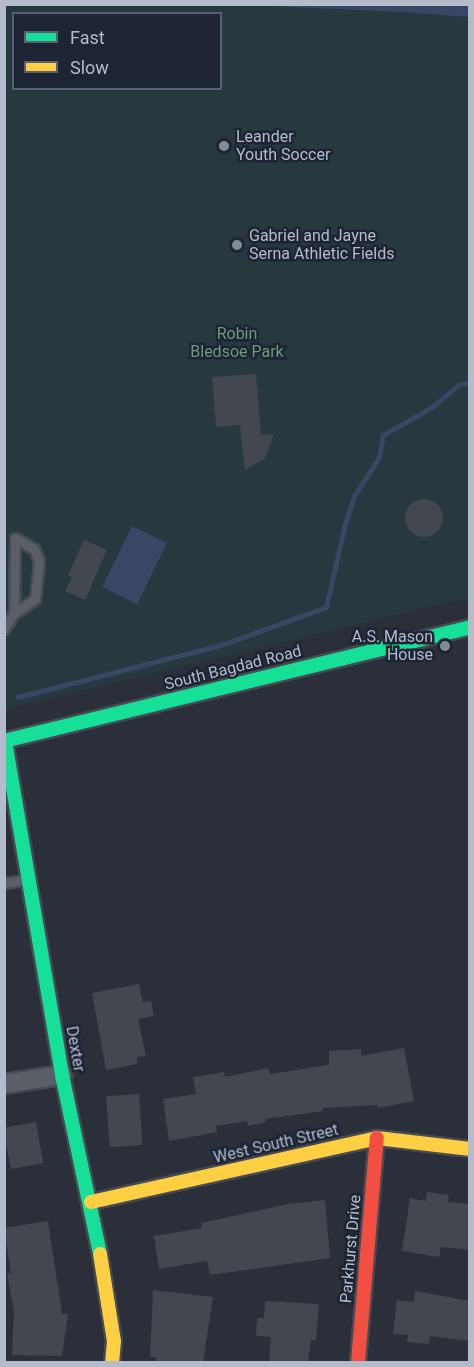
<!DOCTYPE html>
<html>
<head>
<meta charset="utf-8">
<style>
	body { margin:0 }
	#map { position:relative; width:474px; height:1367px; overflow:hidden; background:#2a2f39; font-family:Roboto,sans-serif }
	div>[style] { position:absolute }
	.green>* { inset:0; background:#27393f }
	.water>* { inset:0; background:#384764; transform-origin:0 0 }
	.stream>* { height:5px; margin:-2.5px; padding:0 2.5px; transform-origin:2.5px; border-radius:2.5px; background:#384764 }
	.building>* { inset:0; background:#434750; transform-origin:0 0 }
	.round { border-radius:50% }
	.roads { filter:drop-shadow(2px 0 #464a52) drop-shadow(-2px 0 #464a52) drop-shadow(0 2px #464a52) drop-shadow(0 -2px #464a52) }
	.lane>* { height:9px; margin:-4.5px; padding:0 4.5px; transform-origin:4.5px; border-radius:4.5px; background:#5a5e67 }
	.street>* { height:18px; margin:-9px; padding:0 9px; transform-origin:9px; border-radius:9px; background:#5a5e67 }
	.fast>* { height:14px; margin:-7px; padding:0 7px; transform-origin:7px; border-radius:7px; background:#16e098 }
	.slow>* { height:14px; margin:-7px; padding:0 7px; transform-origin:7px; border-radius:7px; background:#ffcf43 }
	.jam>* { height:14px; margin:-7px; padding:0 7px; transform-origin:7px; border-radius:7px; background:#f24e42 }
	.dots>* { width:16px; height:16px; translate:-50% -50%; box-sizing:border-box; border:3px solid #1d2434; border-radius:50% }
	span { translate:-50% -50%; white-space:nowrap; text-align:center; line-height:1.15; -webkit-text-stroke:5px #1d2434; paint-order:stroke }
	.poi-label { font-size:16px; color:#b4bbca }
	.left { translate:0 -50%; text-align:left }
	.right { translate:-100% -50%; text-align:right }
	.park-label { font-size:16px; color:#6b9b7a }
	.street-label { font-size:16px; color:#b4bbca }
	.frame { position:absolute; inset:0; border:6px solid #b4bbca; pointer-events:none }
	.legend { position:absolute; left:12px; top:12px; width:210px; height:78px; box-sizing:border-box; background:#1d2434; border:2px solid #596070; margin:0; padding:8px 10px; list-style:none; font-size:18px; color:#b4bbca }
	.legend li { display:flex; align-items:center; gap:12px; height:30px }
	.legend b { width:30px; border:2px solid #596070 }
</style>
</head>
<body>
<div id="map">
	<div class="green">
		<i style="clip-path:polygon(evenodd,5px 5px,469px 5px,469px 597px,5px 709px,5px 5px,14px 14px,220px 14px,220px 88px,14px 88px,14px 14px)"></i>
	</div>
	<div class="water">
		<i style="clip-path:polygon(251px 5px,469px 5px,469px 17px,403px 12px)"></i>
		<i style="left:132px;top:526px;width:39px;height:68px;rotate:26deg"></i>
	</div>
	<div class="stream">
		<i style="left:18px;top:697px;width:213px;rotate:-14.4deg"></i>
		<i style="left:224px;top:644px;width:109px;rotate:-19.9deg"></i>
		<i style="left:326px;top:607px;width:85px;rotate:-77.1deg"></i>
		<i style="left:345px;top:524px;width:29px;rotate:-72deg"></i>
		<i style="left:354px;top:496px;width:46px;rotate:-57.3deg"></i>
		<i style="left:379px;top:457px;width:22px;rotate:-80deg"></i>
		<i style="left:383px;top:435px;width:56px;rotate:-29.7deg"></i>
		<i style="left:432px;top:407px;width:34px;rotate:-40deg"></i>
		<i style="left:458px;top:385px;width:12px;rotate:-14deg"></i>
	</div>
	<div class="building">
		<i style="clip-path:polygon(256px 374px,261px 435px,274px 434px,265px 458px,245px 470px,240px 425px,216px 427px,212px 377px)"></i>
		<i class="round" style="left:405px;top:499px;width:38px;height:38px"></i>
		<i style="clip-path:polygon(84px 540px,107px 550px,85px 600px,65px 591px,72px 577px,68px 575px)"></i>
		<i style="clip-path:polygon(139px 984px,143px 1002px,151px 1001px,154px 1016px,138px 1019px,146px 1056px,137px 1057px,137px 1064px,106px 1070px,92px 993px)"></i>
		<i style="clip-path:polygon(404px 1048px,414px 1101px,378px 1108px,377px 1105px,322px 1108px,323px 1111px,265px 1119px,266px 1122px,248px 1126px,247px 1121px,216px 1126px,217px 1132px,169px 1141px,163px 1099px,196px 1094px,193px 1077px,224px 1072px,225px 1077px,268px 1068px,270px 1074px,329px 1065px,329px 1051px,361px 1049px,361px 1056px)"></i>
		<i style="left:139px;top:1094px;width:51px;height:33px;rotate:86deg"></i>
		<i style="left:36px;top:1122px;width:42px;height:33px;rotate:80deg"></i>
		<i style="clip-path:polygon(427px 1192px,449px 1195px,448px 1202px,470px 1204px,470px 1250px,441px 1247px,439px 1257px,402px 1251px,410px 1198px,426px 1201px)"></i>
		<i style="clip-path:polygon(325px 1200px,330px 1258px,210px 1275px,207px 1261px,159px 1269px,154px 1236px,202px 1228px,201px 1223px,288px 1204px)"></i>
		<i style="clip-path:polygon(48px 1221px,62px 1314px,68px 1314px,62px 1356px,12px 1355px,14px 1312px,7px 1274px,11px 1273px,4px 1228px)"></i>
		<i style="clip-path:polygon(153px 1290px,213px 1297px,203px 1362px,156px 1362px,156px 1357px,150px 1357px)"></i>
		<i style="clip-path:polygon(415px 1291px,470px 1301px,470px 1341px,430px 1336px,429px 1344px,407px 1342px,408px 1335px,393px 1334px,397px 1300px,414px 1302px)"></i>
		<i style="clip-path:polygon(265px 1301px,319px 1304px,316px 1340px,311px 1340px,308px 1362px,269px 1362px,271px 1337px,256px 1336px,257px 1318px,264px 1318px)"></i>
	</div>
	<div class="roads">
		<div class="lane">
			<i style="left:4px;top:629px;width:19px;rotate:-58deg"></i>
			<i style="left:14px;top:613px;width:75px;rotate:-89.2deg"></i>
			<i style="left:15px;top:538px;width:22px;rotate:30deg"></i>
			<i style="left:34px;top:549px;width:13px;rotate:67deg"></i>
			<i style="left:39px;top:561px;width:38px;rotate:96deg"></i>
			<i style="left:35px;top:599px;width:25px;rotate:146deg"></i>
			<i style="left:4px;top:883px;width:22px;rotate:-8deg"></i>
		</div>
		<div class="street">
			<i style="left:4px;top:1084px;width:59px;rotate:-8.8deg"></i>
		</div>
		<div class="fast">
			<i style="left:4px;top:741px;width:480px;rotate:-13.7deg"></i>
			<i style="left:5px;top:741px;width:339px;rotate:80.3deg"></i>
			<i style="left:62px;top:1075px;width:183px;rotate:78deg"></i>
		</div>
		<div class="slow">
			<i style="left:91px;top:1202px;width:293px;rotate:-12.6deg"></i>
			<i style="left:377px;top:1138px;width:94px;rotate:6.7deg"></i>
			<i style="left:100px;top:1254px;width:88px;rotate:80.9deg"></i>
			<i style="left:114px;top:1341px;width:21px;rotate:95deg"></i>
		</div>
		<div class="jam">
			<i style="left:358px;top:1362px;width:225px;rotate:-85.2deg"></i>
		</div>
	</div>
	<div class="dots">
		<i style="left:224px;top:146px;background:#848a97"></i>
		<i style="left:237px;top:245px;background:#848a97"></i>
		<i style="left:445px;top:646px;background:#848a97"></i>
	</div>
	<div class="poi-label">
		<span class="left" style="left:236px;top:146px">Leander<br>Youth Soccer</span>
		<span class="left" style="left:249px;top:245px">Gabriel and Jayne<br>Serna Athletic Fields</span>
		<span class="right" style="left:433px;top:646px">A.S. Mason<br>House</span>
	</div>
	<div class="park-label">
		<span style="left:237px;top:343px">Robin<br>Bledsoe Park</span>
	</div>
	<div class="street-label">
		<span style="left:233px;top:668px;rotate:-14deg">South Bagdad Road</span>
		<span style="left:75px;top:1049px;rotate:80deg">Dexter</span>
		<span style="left:276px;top:1144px;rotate:-13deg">West South Street</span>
		<span style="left:351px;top:1249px;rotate:-85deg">Parkhurst Drive</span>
	</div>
	<div class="frame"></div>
	<ul class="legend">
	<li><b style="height:8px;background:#16e098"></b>Fast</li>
	<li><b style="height:8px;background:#ffcf43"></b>Slow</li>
	</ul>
</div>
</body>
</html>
